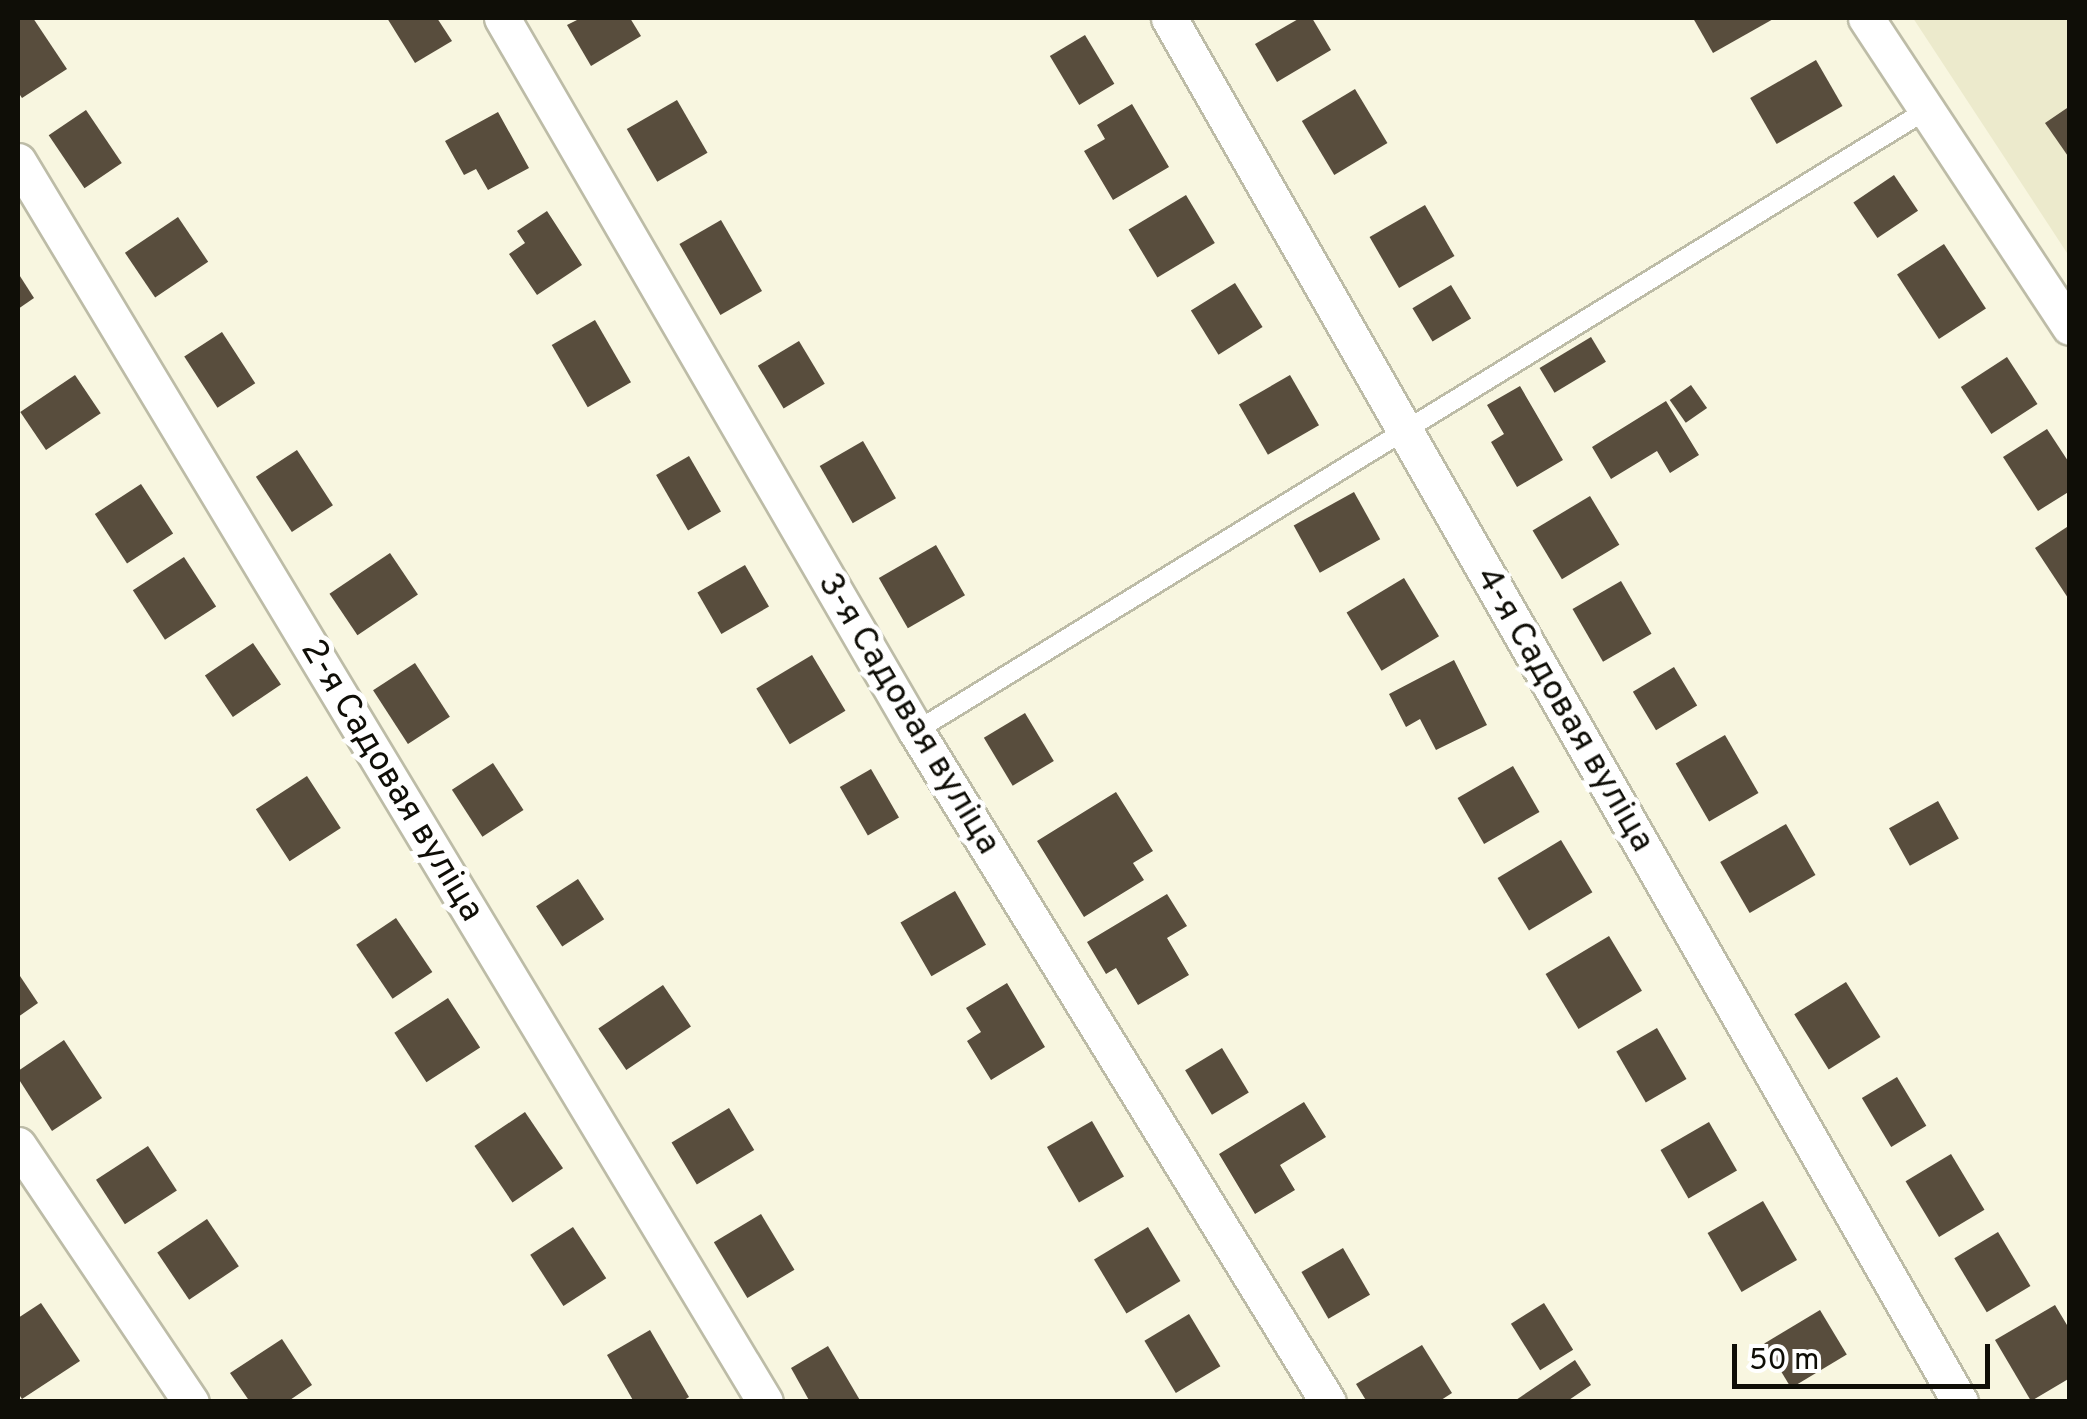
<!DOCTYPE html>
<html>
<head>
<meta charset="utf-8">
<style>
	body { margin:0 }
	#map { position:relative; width:2087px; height:1419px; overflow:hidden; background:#f8f6e0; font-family:Overpass,sans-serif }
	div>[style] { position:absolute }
	.built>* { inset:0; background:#eceacc }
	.building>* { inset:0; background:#584d3d; transform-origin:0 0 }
	.roads { filter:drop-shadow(2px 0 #bdbca7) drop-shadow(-2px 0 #bdbca7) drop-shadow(0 2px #bdbca7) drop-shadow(0 -2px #bdbca7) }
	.service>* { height:18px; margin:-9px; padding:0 9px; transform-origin:9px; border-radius:9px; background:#fff }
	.minor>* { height:35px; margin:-17.5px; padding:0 17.5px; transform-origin:17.5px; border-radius:17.5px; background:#fff }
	span { translate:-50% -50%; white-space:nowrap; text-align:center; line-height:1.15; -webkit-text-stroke:10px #fff; paint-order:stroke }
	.street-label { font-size:35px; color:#0f0e07 }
	.frame { position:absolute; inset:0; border:20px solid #0f0e07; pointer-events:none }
	.scale { position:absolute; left:1732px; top:1344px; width:258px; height:45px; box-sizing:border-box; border:5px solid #0f0e07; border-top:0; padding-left:12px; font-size:30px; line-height:35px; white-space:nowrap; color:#0f0e07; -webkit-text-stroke:8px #fff; paint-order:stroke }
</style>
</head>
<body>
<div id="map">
	<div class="built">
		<i style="clip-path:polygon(1913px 18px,2069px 18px,2069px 256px)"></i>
	</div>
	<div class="building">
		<i style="clip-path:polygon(18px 18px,33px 18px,67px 69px,22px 98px,18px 92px)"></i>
		<i style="clip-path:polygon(387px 18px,437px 18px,452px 41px,415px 63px)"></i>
		<i style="clip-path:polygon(581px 18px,630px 18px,641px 36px,591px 66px,567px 25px)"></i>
		<i style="clip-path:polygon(1300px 18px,1312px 18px,1331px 50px,1277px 82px,1255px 44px)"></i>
		<i style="clip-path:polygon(1693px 18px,1775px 18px,1713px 53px)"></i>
		<i style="left:1085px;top:35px;width:57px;height:41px;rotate:59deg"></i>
		<i style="left:1816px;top:60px;width:53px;height:76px;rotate:60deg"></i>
		<i style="left:1355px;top:89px;width:63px;height:62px;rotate:59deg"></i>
		<i style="left:677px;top:100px;width:61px;height:58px;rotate:60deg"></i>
		<i style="clip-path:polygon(1132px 104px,1169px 167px,1113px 200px,1084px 151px,1105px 139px,1097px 125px)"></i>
		<i style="clip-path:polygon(2070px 106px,2070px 159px,2045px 123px)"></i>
		<i style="left:86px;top:110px;width:64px;height:45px;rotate:56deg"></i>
		<i style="clip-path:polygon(498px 112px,529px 168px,488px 190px,476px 169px,464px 175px,445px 141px)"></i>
		<i style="left:1894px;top:175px;width:43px;height:49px;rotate:56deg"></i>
		<i style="left:1186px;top:195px;width:56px;height:67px;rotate:59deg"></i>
		<i style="left:1425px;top:205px;width:59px;height:64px;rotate:60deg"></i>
		<i style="clip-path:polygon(547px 211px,582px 265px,537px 295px,509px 254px,525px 243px,517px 231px)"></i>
		<i style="left:178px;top:217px;width:54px;height:64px;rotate:56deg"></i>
		<i style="left:721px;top:220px;width:82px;height:48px;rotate:60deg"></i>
		<i style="left:1944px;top:244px;width:77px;height:56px;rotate:57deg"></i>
		<i style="clip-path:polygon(18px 273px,34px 298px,18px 309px)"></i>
		<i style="left:1235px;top:283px;width:52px;height:52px;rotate:58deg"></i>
		<i style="left:1451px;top:285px;width:39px;height:45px;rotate:59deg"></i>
		<i style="left:595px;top:320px;width:72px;height:50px;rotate:60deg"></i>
		<i style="left:222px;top:332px;width:61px;height:45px;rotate:57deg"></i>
		<i style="left:1591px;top:337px;width:29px;height:60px;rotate:59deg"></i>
		<i style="left:799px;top:341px;width:50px;height:48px;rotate:59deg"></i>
		<i style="left:2007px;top:357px;width:56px;height:55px;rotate:57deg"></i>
		<i style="left:75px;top:375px;width:46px;height:66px;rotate:56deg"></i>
		<i style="left:1290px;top:375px;width:58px;height:59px;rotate:60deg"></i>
		<i style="left:1691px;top:385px;width:28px;height:26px;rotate:55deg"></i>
		<i style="clip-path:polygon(1520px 386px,1563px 460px,1517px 487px,1491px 442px,1504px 434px,1487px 405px)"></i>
		<i style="clip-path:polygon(1666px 401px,1699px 455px,1670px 473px,1657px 451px,1611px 479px,1592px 447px)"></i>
		<i style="clip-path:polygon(2047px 429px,2070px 464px,2070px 491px,2038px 511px,2003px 457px)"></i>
		<i style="left:863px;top:441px;width:66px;height:50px;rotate:60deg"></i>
		<i style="left:297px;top:450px;width:66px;height:49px;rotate:57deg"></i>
		<i style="left:689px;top:456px;width:64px;height:38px;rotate:60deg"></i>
		<i style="left:141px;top:484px;width:59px;height:55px;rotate:57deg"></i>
		<i style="left:1354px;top:492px;width:54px;height:69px;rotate:61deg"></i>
		<i style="left:1590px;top:496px;width:57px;height:67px;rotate:59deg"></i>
		<i style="clip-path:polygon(2070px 525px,2070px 601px,2035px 548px)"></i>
		<i style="left:936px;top:545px;width:58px;height:66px;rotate:60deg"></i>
		<i style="left:390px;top:553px;width:50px;height:73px;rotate:56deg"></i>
		<i style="left:184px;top:557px;width:59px;height:61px;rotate:57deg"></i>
		<i style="left:745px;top:565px;width:48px;height:55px;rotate:60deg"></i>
		<i style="left:1404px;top:578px;width:68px;height:67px;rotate:59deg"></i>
		<i style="left:1621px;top:581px;width:61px;height:56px;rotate:60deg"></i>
		<i style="left:253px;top:643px;width:50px;height:58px;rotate:56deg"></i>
		<i style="left:812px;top:655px;width:65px;height:65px;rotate:59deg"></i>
		<i style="clip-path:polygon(1454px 660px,1487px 725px,1436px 750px,1420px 719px,1406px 727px,1389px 694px)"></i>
		<i style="left:415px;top:663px;width:64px;height:50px;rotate:57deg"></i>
		<i style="left:1674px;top:667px;width:45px;height:48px;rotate:59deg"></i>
		<i style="left:1025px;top:713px;width:56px;height:48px;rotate:59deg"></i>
		<i style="left:1725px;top:735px;width:67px;height:57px;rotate:60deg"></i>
		<i style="left:493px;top:763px;width:56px;height:49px;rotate:57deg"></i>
		<i style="left:1513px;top:766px;width:53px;height:64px;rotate:60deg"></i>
		<i style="left:871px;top:769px;width:56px;height:36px;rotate:60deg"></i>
		<i style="left:307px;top:776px;width:62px;height:61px;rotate:57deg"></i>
		<i style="clip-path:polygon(1116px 792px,1153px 851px,1133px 863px,1144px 880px,1084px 917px,1037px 841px)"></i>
		<i style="left:1938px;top:801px;width:43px;height:56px;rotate:61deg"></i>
		<i style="left:1786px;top:824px;width:59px;height:76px;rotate:60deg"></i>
		<i style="left:1561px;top:840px;width:61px;height:74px;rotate:59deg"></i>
		<i style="left:578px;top:879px;width:48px;height:50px;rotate:57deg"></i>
		<i style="left:955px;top:891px;width:62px;height:63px;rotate:60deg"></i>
		<i style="clip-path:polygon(1167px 894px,1187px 926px,1167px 938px,1189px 975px,1138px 1005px,1116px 968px,1106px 974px,1087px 942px)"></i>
		<i style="left:396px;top:918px;width:65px;height:48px;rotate:56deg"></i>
		<i style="left:1609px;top:936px;width:64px;height:74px;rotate:59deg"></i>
		<i style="clip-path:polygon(18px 973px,38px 1003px,18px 1017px)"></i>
		<i style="left:1846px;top:982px;width:65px;height:61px;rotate:58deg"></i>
		<i style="clip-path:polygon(1007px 983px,1045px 1047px,991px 1080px,967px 1041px,981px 1032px,966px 1008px)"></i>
		<i style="left:663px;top:985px;width:50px;height:78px;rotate:56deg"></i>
		<i style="left:448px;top:998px;width:59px;height:64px;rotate:57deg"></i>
		<i style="left:1657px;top:1028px;width:59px;height:47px;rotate:60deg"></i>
		<i style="clip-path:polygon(64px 1040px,102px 1098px,52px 1131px,18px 1078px,18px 1071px)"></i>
		<i style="left:1222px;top:1048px;width:52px;height:43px;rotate:59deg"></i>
		<i style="left:1897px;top:1077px;width:57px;height:41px;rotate:59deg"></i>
		<i style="clip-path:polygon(1304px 1102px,1326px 1137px,1280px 1165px,1295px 1190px,1255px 1214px,1219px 1154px)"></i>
		<i style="left:729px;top:1108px;width:49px;height:67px;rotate:59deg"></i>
		<i style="left:525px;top:1112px;width:68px;height:61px;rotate:56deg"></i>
		<i style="left:1092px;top:1121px;width:64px;height:52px;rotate:60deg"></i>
		<i style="left:1709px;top:1122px;width:56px;height:56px;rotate:60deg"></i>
		<i style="left:148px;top:1146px;width:53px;height:62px;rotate:57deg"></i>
		<i style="left:1951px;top:1154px;width:65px;height:53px;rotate:59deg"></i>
		<i style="left:1763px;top:1201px;width:68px;height:64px;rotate:60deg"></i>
		<i style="left:761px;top:1214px;width:65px;height:55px;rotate:59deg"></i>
		<i style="left:207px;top:1219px;width:57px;height:60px;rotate:56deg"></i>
		<i style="left:573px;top:1227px;width:61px;height:51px;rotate:57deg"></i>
		<i style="left:1148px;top:1227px;width:63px;height:63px;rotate:59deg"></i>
		<i style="left:1998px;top:1232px;width:63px;height:51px;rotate:59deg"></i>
		<i style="left:1343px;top:1248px;width:54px;height:48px;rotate:60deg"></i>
		<i style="clip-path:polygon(41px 1303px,80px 1361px,22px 1399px,18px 1393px,18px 1318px)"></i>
		<i style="left:1544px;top:1303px;width:55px;height:39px;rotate:58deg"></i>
		<i style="clip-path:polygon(2055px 1305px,2070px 1330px,2070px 1378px,2031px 1401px,1995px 1340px)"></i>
		<i style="left:1820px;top:1310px;width:52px;height:65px;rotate:59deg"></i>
		<i style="left:1189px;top:1314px;width:61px;height:52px;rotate:59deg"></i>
		<i style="clip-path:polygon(650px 1330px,689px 1397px,681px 1402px,634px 1402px,607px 1355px)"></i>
		<i style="clip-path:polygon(282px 1339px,312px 1385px,287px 1402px,250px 1402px,230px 1373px)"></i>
		<i style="clip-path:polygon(1422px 1345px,1452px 1393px,1438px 1402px,1367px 1402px,1356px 1384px)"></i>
		<i style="clip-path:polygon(828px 1346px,861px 1402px,810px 1402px,791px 1368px)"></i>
		<i style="clip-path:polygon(1575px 1360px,1591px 1385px,1566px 1402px,1513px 1402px)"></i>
	</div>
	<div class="roads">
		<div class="service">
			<i style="left:916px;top:731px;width:1184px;rotate:-31.57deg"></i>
		</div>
		<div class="minor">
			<i style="left:502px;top:18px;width:824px;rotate:59.86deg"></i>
			<i style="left:916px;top:731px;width:787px;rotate:58.45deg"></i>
			<i style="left:1169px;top:18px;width:1594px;rotate:60.25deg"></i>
			<i style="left:1866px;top:18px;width:370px;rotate:56.6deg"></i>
			<i style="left:18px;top:161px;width:1448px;rotate:58.95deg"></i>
			<i style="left:18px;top:1145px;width:310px;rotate:56.1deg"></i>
		</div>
	</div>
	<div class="street-label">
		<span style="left:1564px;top:710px;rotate:60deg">4-я Садовая вуліца</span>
		<span style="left:908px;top:714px;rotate:59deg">3-я Садовая вуліца</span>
		<span style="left:391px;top:781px;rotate:59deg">2-я Садовая вуліца</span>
	</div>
	<div class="frame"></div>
	<div class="scale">50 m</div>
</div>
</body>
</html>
